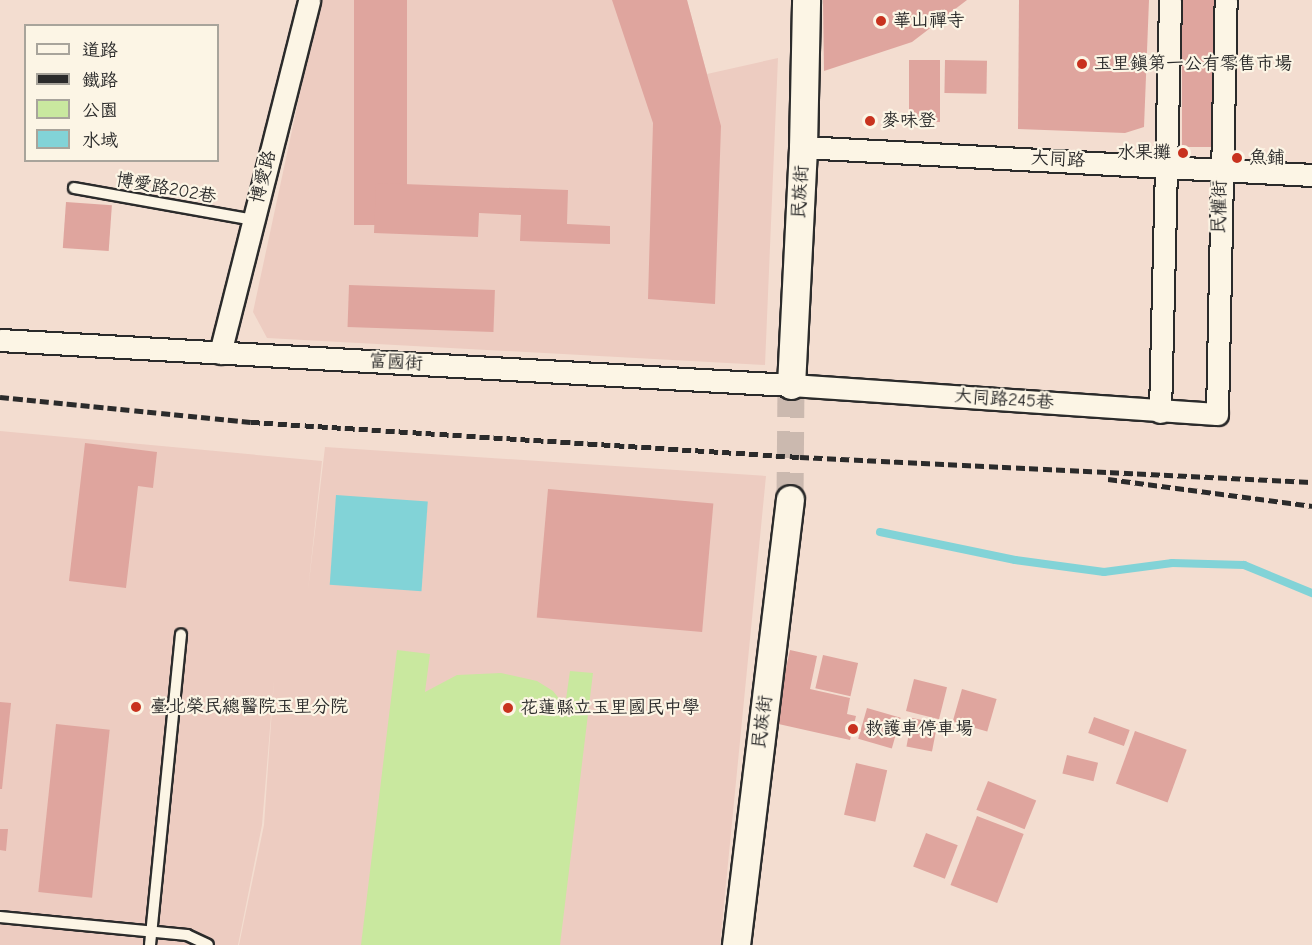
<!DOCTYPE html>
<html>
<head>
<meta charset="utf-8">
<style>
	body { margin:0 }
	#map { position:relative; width:1312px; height:945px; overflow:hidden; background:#f3ddd0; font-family:"Comic Neue","LXGW WenKai TC",sans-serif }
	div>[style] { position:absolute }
	.built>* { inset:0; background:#edccc1 }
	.green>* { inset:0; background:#c9e89f }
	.water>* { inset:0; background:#82d3d7; transform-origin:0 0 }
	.stream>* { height:8px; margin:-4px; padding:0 4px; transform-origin:4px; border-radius:4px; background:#82d3d7 }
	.building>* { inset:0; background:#dfa59e; transform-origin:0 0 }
	.tertiary-tunnel>* { height:27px; margin-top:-13.5px; transform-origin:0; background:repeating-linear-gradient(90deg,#cbb9af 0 27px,transparent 0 41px) }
	.roads { filter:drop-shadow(2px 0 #2b2b2b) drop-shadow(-2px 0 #2b2b2b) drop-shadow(0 2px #2b2b2b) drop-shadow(0 -2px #2b2b2b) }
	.service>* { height:10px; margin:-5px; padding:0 5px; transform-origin:5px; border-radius:5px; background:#fcf5e5 }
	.minor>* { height:21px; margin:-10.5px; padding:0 10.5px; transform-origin:10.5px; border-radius:10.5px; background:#fcf5e5 }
	.tertiary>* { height:27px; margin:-13.5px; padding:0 13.5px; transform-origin:13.5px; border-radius:13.5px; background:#fcf5e5 }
	.rail>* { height:4.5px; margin-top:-2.25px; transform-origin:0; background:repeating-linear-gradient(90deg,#2b2b2b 0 9px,transparent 0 13.5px) }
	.dots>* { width:16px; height:16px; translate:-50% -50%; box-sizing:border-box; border:3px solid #fcf5e5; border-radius:50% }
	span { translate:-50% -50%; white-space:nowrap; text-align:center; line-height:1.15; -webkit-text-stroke:4.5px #fcf5e5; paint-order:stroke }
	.poi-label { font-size:18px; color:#2b2b2b }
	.left { translate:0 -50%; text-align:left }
	.right { translate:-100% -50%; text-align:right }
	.street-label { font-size:18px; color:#2b2b2b }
	.legend { position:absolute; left:24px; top:24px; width:195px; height:138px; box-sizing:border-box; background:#fcf5e5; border:2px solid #a8a49b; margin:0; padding:8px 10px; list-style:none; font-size:18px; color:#2b2b2b }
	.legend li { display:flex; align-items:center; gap:12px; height:30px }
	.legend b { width:30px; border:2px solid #a8a49b }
</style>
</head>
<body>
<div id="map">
	<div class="built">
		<i style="clip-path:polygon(320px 0,687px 0,707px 74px,778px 58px,765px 365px,267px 338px,253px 312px)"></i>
		<i style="clip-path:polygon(0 431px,322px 461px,308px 590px,325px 447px,766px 476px,720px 945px,239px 945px,264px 825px,274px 680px,262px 825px,238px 945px,0 945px)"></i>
	</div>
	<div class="green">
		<i style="clip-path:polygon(397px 650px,430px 654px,425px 692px,457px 675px,501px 673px,537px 681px,553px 691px,565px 706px,570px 671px,593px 673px,560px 945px,361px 945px)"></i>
	</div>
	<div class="water">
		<i style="left:336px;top:495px;width:92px;height:90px;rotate:4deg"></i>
	</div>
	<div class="stream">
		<i style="left:880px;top:532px;width:138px;rotate:11.7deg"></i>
		<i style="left:1015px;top:560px;width:90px;rotate:7.7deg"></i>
		<i style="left:1104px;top:572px;width:69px;rotate:-7.5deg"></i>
		<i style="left:1172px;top:563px;width:72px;rotate:1.6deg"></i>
		<i style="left:1244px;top:565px;width:74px;rotate:22.4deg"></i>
	</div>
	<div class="building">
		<i style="left:354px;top:0;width:53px;height:225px"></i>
		<i style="clip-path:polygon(612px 0,687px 0,721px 126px,715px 304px,648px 299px,653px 123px)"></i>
		<i style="clip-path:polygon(823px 0,967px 0,912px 42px,824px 71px)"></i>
		<i style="clip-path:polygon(1019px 0,1149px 0,1144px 127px,1125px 133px,1018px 129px)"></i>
		<i style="left:1182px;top:0;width:36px;height:147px"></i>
		<i style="left:909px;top:60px;width:31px;height:62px"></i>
		<i style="left:945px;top:60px;width:42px;height:33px;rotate:1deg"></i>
		<i style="clip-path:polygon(376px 183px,568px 190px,567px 224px,610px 226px,610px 244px,520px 241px,521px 215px,479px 213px,478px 237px,374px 233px)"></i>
		<i style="left:66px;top:202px;width:46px;height:46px;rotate:4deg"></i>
		<i style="left:349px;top:285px;width:146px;height:42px;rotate:2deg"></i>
		<i style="clip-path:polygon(85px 443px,157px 452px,153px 488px,138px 486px,126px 588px,69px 581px)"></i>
		<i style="left:548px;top:489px;width:166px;height:129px;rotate:5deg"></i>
		<i style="clip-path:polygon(790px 650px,817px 656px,810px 689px,850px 698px,847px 714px,856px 716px,850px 740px,774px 723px)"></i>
		<i style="left:823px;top:655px;width:36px;height:34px;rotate:13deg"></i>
		<i style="left:914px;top:679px;width:34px;height:33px;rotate:14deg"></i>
		<i style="left:962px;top:689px;width:36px;height:34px;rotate:16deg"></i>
		<i style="clip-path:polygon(0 702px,11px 703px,2px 789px,0 789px)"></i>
		<i style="left:867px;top:708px;width:35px;height:32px;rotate:16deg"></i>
		<i style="left:1094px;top:717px;width:38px;height:17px;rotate:20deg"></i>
		<i style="left:912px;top:718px;width:26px;height:29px;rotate:11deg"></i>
		<i style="left:56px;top:724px;width:54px;height:169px;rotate:6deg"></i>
		<i style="left:1135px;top:731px;width:55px;height:56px;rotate:20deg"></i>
		<i style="left:1067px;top:755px;width:32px;height:19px;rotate:14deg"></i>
		<i style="left:856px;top:763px;width:32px;height:53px;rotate:13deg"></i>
		<i style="left:988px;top:781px;width:52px;height:31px;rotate:22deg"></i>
		<i style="left:977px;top:816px;width:50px;height:74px;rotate:21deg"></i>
		<i style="clip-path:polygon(0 829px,8px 829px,6px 851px,0 850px)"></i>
		<i style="left:926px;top:833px;width:34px;height:36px;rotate:21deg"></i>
	</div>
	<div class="tertiary-tunnel">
		<i style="left:790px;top:499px;width:114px;rotate:-89.5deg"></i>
	</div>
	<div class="roads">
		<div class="service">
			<i style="left:74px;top:188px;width:182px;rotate:10.1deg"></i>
			<i style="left:0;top:917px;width:188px;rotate:5.5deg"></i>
			<i style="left:187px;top:935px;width:23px;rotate:25deg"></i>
			<i style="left:150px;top:945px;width:312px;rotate:-84.3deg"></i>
		</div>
		<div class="minor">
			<i style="left:803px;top:147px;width:510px;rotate:3.15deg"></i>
			<i style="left:0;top:340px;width:792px;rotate:3.26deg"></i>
			<i style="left:791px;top:385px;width:427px;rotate:3.9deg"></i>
			<i style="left:1217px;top:414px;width:414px;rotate:-88.8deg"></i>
			<i style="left:220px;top:353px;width:364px;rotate:-75.8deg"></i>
			<i style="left:1160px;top:412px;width:412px;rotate:-88.6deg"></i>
		</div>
		<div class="tertiary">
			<i style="left:791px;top:385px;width:238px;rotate:-87.1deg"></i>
			<i style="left:803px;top:147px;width:147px;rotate:-88.8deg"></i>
			<i style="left:736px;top:945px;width:449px;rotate:-83.1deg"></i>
		</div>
	</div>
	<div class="rail">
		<i style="left:0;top:397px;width:252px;rotate:5.7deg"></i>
		<i style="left:251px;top:422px;width:550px;rotate:3.65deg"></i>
		<i style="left:800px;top:457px;width:513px;rotate:2.8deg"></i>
		<i style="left:1108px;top:479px;width:206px;rotate:7.5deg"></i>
	</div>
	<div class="dots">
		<i style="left:881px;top:21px;background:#c8321e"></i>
		<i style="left:1082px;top:64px;background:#c8321e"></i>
		<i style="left:870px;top:121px;background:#c8321e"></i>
		<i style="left:1183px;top:153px;background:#c8321e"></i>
		<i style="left:1237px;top:158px;background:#c8321e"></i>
		<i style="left:136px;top:707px;background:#c8321e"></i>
		<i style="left:508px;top:708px;background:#c8321e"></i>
		<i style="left:853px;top:729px;background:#c8321e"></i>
	</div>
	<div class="poi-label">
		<span class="left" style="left:893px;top:21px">華山禪寺</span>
		<span class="left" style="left:1094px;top:64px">玉里鎮第一公有零售市場</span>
		<span class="left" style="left:882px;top:121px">麥味登</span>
		<span class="right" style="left:1171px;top:153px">水果攤</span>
		<span class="left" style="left:1249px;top:158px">魚鋪</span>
		<span class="left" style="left:150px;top:707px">臺北榮民總醫院玉里分院</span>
		<span class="left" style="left:520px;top:708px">花蓮縣立玉里國民中學</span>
		<span class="left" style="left:865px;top:729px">救護車停車場</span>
	</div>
	<div class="street-label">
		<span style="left:1058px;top:160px;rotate:3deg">大同路</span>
		<span style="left:264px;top:177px;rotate:-76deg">博愛路</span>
		<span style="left:166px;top:189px;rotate:10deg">博愛路202巷</span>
		<span style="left:801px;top:192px;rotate:-87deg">民族街</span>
		<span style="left:1220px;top:207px;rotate:-89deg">民權街</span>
		<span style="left:396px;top:363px;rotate:3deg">富國街</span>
		<span style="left:1004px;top:400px;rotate:4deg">大同路245巷</span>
		<span style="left:763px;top:722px;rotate:-83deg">民族街</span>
	</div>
	<ul class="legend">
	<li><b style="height:8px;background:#fcf5e5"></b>道路</li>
	<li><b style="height:8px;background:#2b2b2b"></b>鐵路</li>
	<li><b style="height:16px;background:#c9e89f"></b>公園</li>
	<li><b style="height:16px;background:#82d3d7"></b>水域</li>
	</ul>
</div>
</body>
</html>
